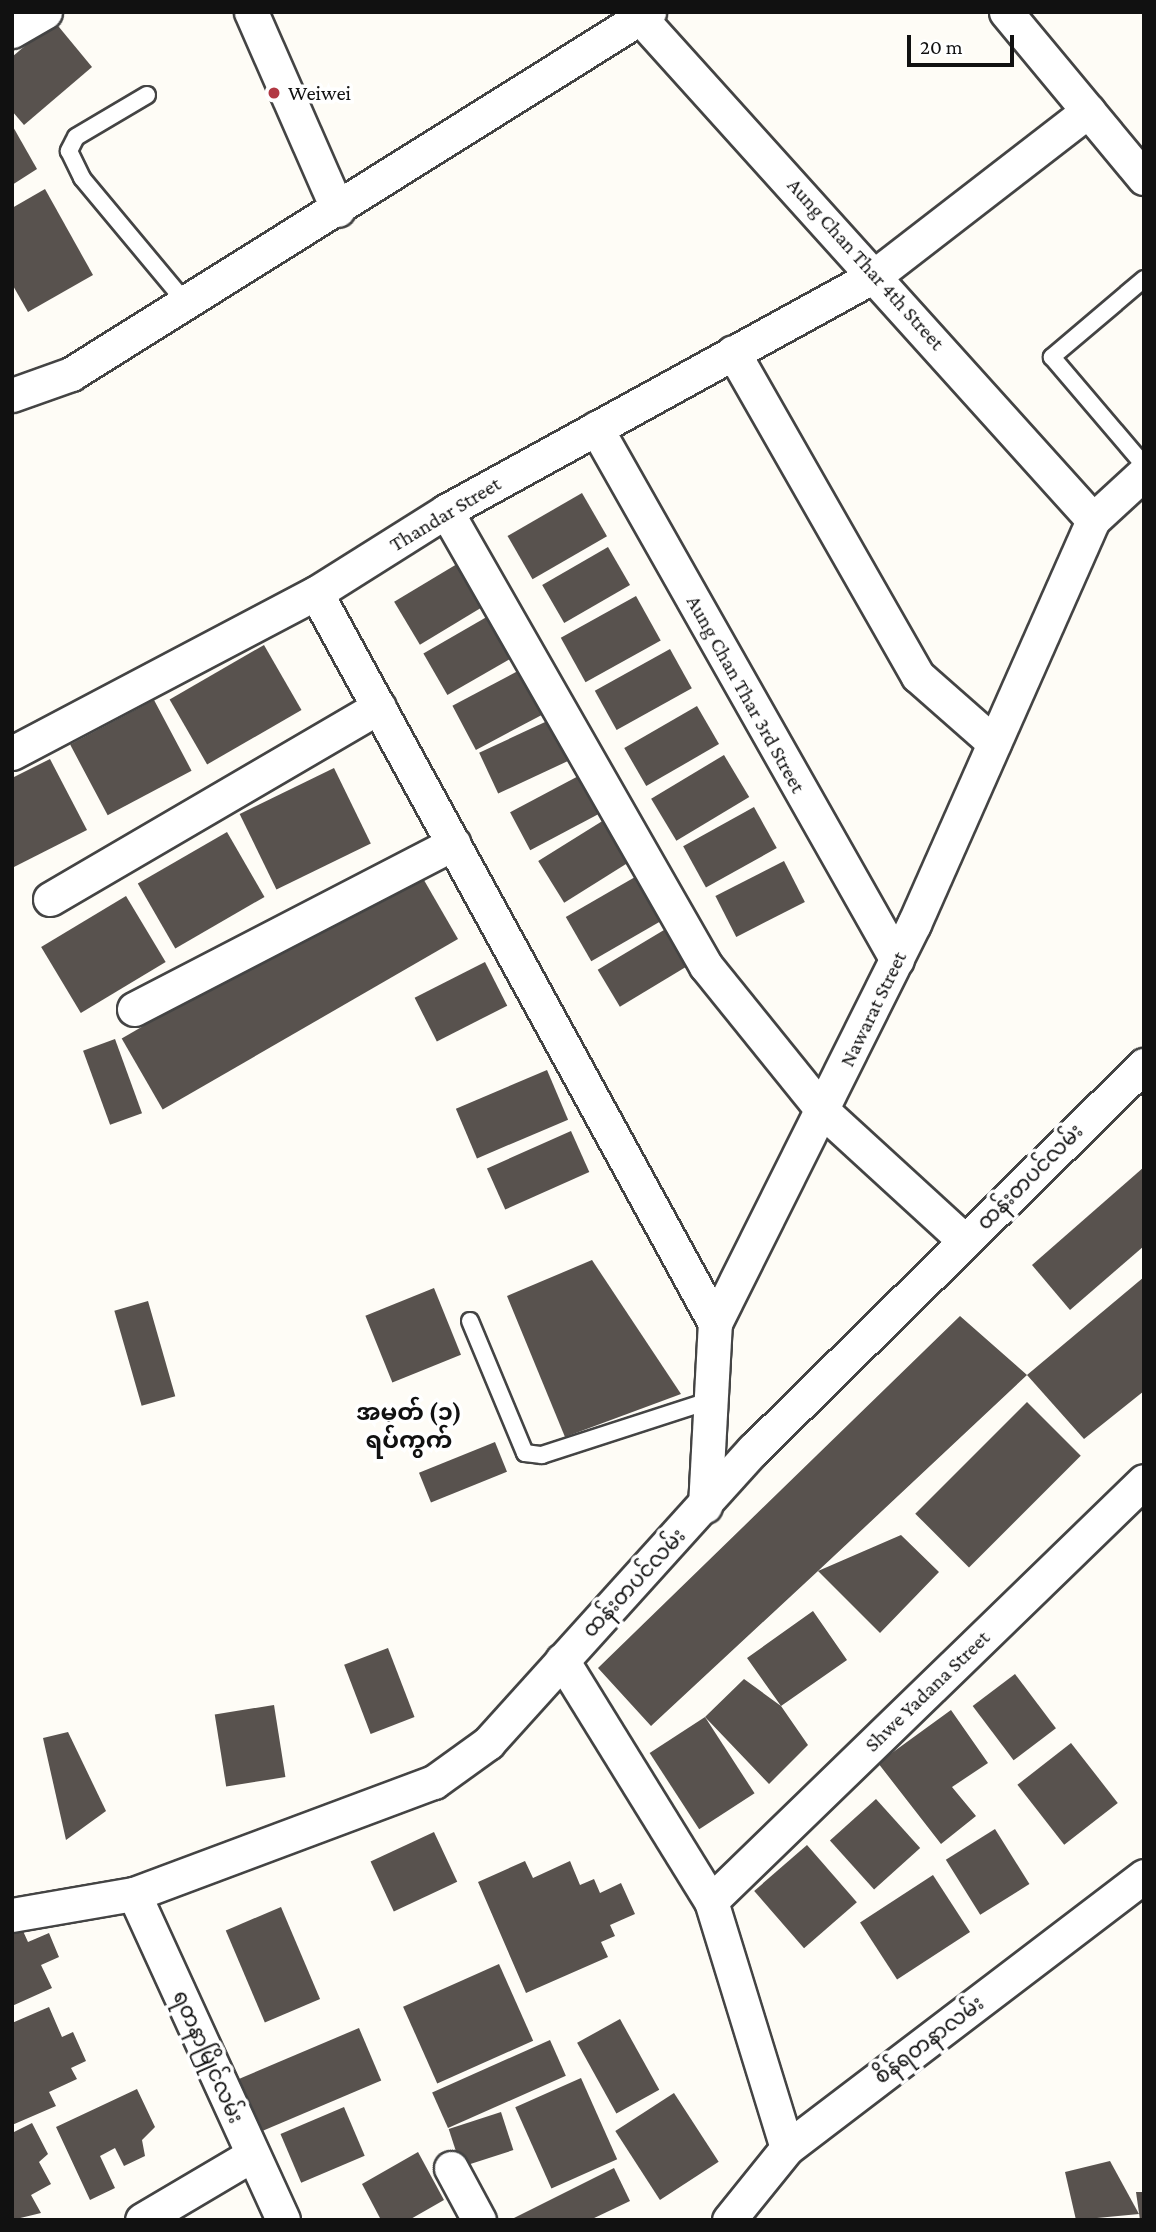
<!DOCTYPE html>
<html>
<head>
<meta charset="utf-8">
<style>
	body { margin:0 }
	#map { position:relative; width:1156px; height:2232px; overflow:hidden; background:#fefcf6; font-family:"Crimson Pro","Noto Sans Myanmar",serif }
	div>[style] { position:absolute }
	.building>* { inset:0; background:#58524e; transform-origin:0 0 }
	.roads { filter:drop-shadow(2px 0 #444) drop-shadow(-2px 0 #444) drop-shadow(0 2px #444) drop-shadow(0 -2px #444) }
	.lane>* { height:16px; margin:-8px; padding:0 8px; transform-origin:8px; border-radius:8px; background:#fff }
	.street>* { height:33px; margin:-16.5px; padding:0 16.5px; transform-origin:16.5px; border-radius:16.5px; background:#fff }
	.dots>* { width:19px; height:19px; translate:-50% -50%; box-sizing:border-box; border:4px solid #fff; border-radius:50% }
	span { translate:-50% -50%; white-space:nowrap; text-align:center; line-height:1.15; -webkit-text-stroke:7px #fff; paint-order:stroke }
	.poi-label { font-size:21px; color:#111 }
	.left { translate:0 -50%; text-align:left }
	.street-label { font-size:21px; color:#111 }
	.quarter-label { font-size:24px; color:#111; font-weight:700 }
	.frame { position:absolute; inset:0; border:14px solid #111; pointer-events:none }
	.scale { position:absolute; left:907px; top:35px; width:107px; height:32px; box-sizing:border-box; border:4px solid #111; border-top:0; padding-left:9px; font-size:21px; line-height:24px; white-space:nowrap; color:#111; -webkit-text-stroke:5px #fff; paint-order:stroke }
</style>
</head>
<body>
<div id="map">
	<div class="building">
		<i style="clip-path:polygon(54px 21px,92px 67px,24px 125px,12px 111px,12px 57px)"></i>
		<i style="clip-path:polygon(12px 125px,37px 169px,12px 185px)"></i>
		<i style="clip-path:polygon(45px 189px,93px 275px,28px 312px,12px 284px,12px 208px)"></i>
		<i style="left:582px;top:493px;width:50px;height:86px;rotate:60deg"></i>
		<i style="left:608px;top:547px;width:44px;height:76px;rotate:60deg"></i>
		<i style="left:467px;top:558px;width:50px;height:85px;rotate:59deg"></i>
		<i style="left:636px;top:596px;width:51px;height:86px;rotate:61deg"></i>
		<i style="left:497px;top:611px;width:48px;height:85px;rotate:60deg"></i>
		<i style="left:264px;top:645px;width:75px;height:109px;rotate:60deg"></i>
		<i style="left:670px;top:649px;width:45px;height:86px;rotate:61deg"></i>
		<i style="left:531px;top:664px;width:50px;height:89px;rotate:62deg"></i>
		<i style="left:154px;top:700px;width:80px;height:95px;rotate:62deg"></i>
		<i style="left:697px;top:706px;width:44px;height:84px;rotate:60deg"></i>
		<i style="left:558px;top:716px;width:45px;height:87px;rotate:65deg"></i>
		<i style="left:724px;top:755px;width:49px;height:85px;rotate:59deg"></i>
		<i style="clip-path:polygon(50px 759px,87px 830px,12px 868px,12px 778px)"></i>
		<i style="left:334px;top:768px;width:84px;height:105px;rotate:64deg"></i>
		<i style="left:586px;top:772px;width:43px;height:86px;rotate:62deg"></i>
		<i style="left:754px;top:807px;width:47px;height:81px;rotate:61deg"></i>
		<i style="left:612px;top:815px;width:49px;height:87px;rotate:58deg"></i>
		<i style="left:227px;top:832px;width:75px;height:103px;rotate:60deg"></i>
		<i style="left:784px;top:861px;width:46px;height:77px;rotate:63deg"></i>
		<i style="left:417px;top:868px;width:82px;height:341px;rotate:60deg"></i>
		<i style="left:642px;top:873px;width:51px;height:88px;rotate:60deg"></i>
		<i style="left:126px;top:896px;width:77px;height:99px;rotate:59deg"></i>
		<i style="left:674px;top:924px;width:43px;height:89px;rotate:59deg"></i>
		<i style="left:485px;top:962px;width:49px;height:79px;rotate:63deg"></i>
		<i style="left:115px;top:1039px;width:79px;height:34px;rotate:70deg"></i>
		<i style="left:547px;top:1070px;width:54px;height:99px;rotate:67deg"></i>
		<i style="left:571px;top:1131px;width:45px;height:92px;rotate:66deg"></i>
		<i style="clip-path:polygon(1144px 1167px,1144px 1246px,1070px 1310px,1032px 1265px)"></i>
		<i style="clip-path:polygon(592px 1260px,681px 1394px,565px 1437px,507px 1296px)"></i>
		<i style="clip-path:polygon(1144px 1277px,1144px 1391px,1084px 1439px,1027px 1375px)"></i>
		<i style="left:434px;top:1288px;width:72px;height:74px;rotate:68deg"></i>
		<i style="left:148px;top:1301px;width:99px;height:35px;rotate:74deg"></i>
		<i style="clip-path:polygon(960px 1316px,1027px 1375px,818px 1571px,901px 1535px,939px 1572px,880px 1633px,818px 1571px,651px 1726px,598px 1668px)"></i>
		<i style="left:1027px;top:1402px;width:76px;height:158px;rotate:45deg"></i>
		<i style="left:495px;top:1442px;width:32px;height:82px;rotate:68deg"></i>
		<i style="clip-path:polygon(813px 1611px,847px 1660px,781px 1706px,808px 1745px,769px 1784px,705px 1717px,744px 1679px,781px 1706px,747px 1658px)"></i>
		<i style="left:388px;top:1648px;width:74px;height:47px;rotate:69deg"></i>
		<i style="left:1015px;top:1674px;width:68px;height:53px;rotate:53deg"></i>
		<i style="left:274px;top:1705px;width:73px;height:60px;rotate:81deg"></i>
		<i style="clip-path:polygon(951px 1710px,988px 1763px,952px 1787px,976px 1816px,941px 1844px,878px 1763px)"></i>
		<i style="left:705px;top:1717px;width:91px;height:66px;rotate:57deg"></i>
		<i style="clip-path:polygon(68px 1732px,106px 1811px,66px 1840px,43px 1738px)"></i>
		<i style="left:1071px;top:1743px;width:76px;height:68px;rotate:52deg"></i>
		<i style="left:876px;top:1799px;width:66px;height:62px;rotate:48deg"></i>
		<i style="left:995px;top:1829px;width:65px;height:58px;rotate:58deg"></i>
		<i style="left:434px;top:1832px;width:55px;height:70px;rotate:65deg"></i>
		<i style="left:807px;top:1845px;width:76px;height:70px;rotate:49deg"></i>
		<i style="clip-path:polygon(525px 1861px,533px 1878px,570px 1861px,580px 1885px,594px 1879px,600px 1893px,621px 1883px,635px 1914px,610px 1925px,615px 1936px,601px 1942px,608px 1957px,526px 1993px,478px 1882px)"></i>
		<i style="left:933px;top:1875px;width:68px;height:87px;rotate:57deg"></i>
		<i style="left:281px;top:1907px;width:100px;height:60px;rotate:67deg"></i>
		<i style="clip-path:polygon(18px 1920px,28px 1942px,49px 1933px,59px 1957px,41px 1965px,52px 1988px,12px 2006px,12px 1923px)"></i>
		<i style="left:499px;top:1964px;width:84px;height:105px;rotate:66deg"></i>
		<i style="clip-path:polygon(49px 2007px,62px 2037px,73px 2032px,86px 2061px,71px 2068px,77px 2079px,49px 2092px,56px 2106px,12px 2125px,12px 2023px)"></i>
		<i style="left:620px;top:2019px;width:81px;height:49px;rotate:61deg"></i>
		<i style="left:359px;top:2028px;width:57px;height:135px;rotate:67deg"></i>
		<i style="left:550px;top:2040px;width:39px;height:129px;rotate:66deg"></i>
		<i style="left:581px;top:2078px;width:89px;height:72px;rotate:66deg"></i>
		<i style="clip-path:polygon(137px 2089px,155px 2127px,142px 2140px,145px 2156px,124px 2166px,115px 2148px,100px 2156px,115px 2188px,90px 2200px,56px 2127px)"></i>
		<i style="left:674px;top:2093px;width:82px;height:70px;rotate:57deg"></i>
		<i style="left:344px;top:2107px;width:53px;height:69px;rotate:67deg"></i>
		<i style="left:501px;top:2112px;width:40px;height:55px;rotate:72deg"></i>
		<i style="clip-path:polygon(32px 2123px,48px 2154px,39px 2162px,51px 2184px,31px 2195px,41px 2213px,12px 2220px,12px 2133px)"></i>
		<i style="clip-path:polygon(418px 2152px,444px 2200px,409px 2220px,381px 2220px,362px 2184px)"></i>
		<i style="clip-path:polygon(1110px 2161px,1139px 2214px,1076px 2220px,1065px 2172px)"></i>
		<i style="clip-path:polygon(614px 2168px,630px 2201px,590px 2220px,510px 2220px)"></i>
		<i style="clip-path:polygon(1136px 2192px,1144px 2192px,1144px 2220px,1140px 2220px)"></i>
	</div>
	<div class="roads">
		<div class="lane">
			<i style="left:147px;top:95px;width:82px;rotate:149.4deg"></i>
			<i style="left:76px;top:137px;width:16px;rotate:117deg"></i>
			<i style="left:69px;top:151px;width:30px;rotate:64deg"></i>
			<i style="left:82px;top:178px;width:164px;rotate:50.2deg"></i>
			<i style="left:1144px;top:279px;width:121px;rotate:139.7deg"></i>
			<i style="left:1052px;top:357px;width:142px;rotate:49.6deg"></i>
			<i style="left:470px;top:1321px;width:143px;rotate:67.4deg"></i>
			<i style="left:525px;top:1453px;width:17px;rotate:7deg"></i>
			<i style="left:542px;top:1455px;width:178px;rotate:-18deg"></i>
		</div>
		<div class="street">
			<i style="left:251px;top:12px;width:216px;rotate:66.3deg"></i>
			<i style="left:635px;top:12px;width:684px;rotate:47.96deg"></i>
			<i style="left:1006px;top:12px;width:216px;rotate:50.3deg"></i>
			<i style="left:12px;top:31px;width:38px;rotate:-30deg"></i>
			<i style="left:733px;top:352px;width:373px;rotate:60.3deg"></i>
			<i style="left:918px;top:676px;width:101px;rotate:41.4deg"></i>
			<i style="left:12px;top:395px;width:63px;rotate:-19.6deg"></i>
			<i style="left:71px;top:374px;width:682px;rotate:-32.06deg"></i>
			<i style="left:596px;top:428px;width:611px;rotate:60.5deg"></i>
			<i style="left:446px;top:511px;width:524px;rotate:60.26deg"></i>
			<i style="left:706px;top:966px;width:188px;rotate:51.1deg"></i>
			<i style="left:824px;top:1112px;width:191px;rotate:42.5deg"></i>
			<i style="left:316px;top:593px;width:832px;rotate:61.34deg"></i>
			<i style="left:12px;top:753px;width:344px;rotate:-27.8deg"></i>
			<i style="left:316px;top:593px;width:154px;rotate:-32.2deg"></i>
			<i style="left:446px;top:511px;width:492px;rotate:-28.8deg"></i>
			<i style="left:877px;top:274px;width:267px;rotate:-37.7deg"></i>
			<i style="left:50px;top:899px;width:381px;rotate:-30.3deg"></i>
			<i style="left:134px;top:1009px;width:360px;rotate:-27.4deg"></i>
			<i style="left:705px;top:1506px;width:183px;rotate:-86.9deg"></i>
			<i style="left:715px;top:1323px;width:446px;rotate:-63.5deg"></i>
			<i style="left:914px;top:924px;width:442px;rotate:-66.1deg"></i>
			<i style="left:1093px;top:520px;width:69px;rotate:-42.7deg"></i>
			<i style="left:562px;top:1660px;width:283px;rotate:58.3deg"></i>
			<i style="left:711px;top:1901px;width:258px;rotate:72.9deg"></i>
			<i style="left:134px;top:1894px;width:358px;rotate:65.4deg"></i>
			<i style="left:711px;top:1901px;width:603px;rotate:-44.13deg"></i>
			<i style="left:12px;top:1915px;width:124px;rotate:-9.8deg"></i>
			<i style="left:134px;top:1894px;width:320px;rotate:-20.5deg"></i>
			<i style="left:434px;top:1782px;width:67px;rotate:-35.8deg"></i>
			<i style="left:488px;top:1743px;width:395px;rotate:-47.9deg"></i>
			<i style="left:753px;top:1450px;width:549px;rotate:-44.56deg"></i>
			<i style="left:451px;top:2168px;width:59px;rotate:61.7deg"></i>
			<i style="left:142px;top:2220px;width:128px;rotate:-30.6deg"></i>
			<i style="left:729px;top:2220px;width:92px;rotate:-51.1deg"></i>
			<i style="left:787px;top:2148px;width:449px;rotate:-37.3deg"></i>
		</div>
	</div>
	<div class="dots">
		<i style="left:274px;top:93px;background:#b13843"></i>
	</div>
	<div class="poi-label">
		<span class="left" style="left:288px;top:93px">Weiwei</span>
	</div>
	<div class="street-label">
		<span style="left:866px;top:264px;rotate:48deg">Aung Chan Thar 4th Street</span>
		<span style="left:445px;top:514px;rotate:-31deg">Thandar Street</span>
		<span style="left:746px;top:694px;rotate:61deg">Aung Chan Thar 3rd Street</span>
		<span style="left:873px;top:1009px;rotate:-64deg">Nawarat Street</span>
		<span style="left:1030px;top:1177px;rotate:-45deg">ထန်းတပင်လမ်း</span>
		<span style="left:634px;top:1583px;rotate:-47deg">ထန်းတပင်လမ်း</span>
		<span style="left:927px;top:1691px;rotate:-44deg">Shwe Yadana Street</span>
		<span style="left:929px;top:2040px;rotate:-37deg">စိန်ရတနာလမ်း</span>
		<span style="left:208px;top:2057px;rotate:66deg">ရတနာမြိုင်လမ်း</span>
	</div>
	<div class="quarter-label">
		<span style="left:409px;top:1426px">အမှတ် (၁)<br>ရပ်ကွက်</span>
	</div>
	<div class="frame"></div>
	<div class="scale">20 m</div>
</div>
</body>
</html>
